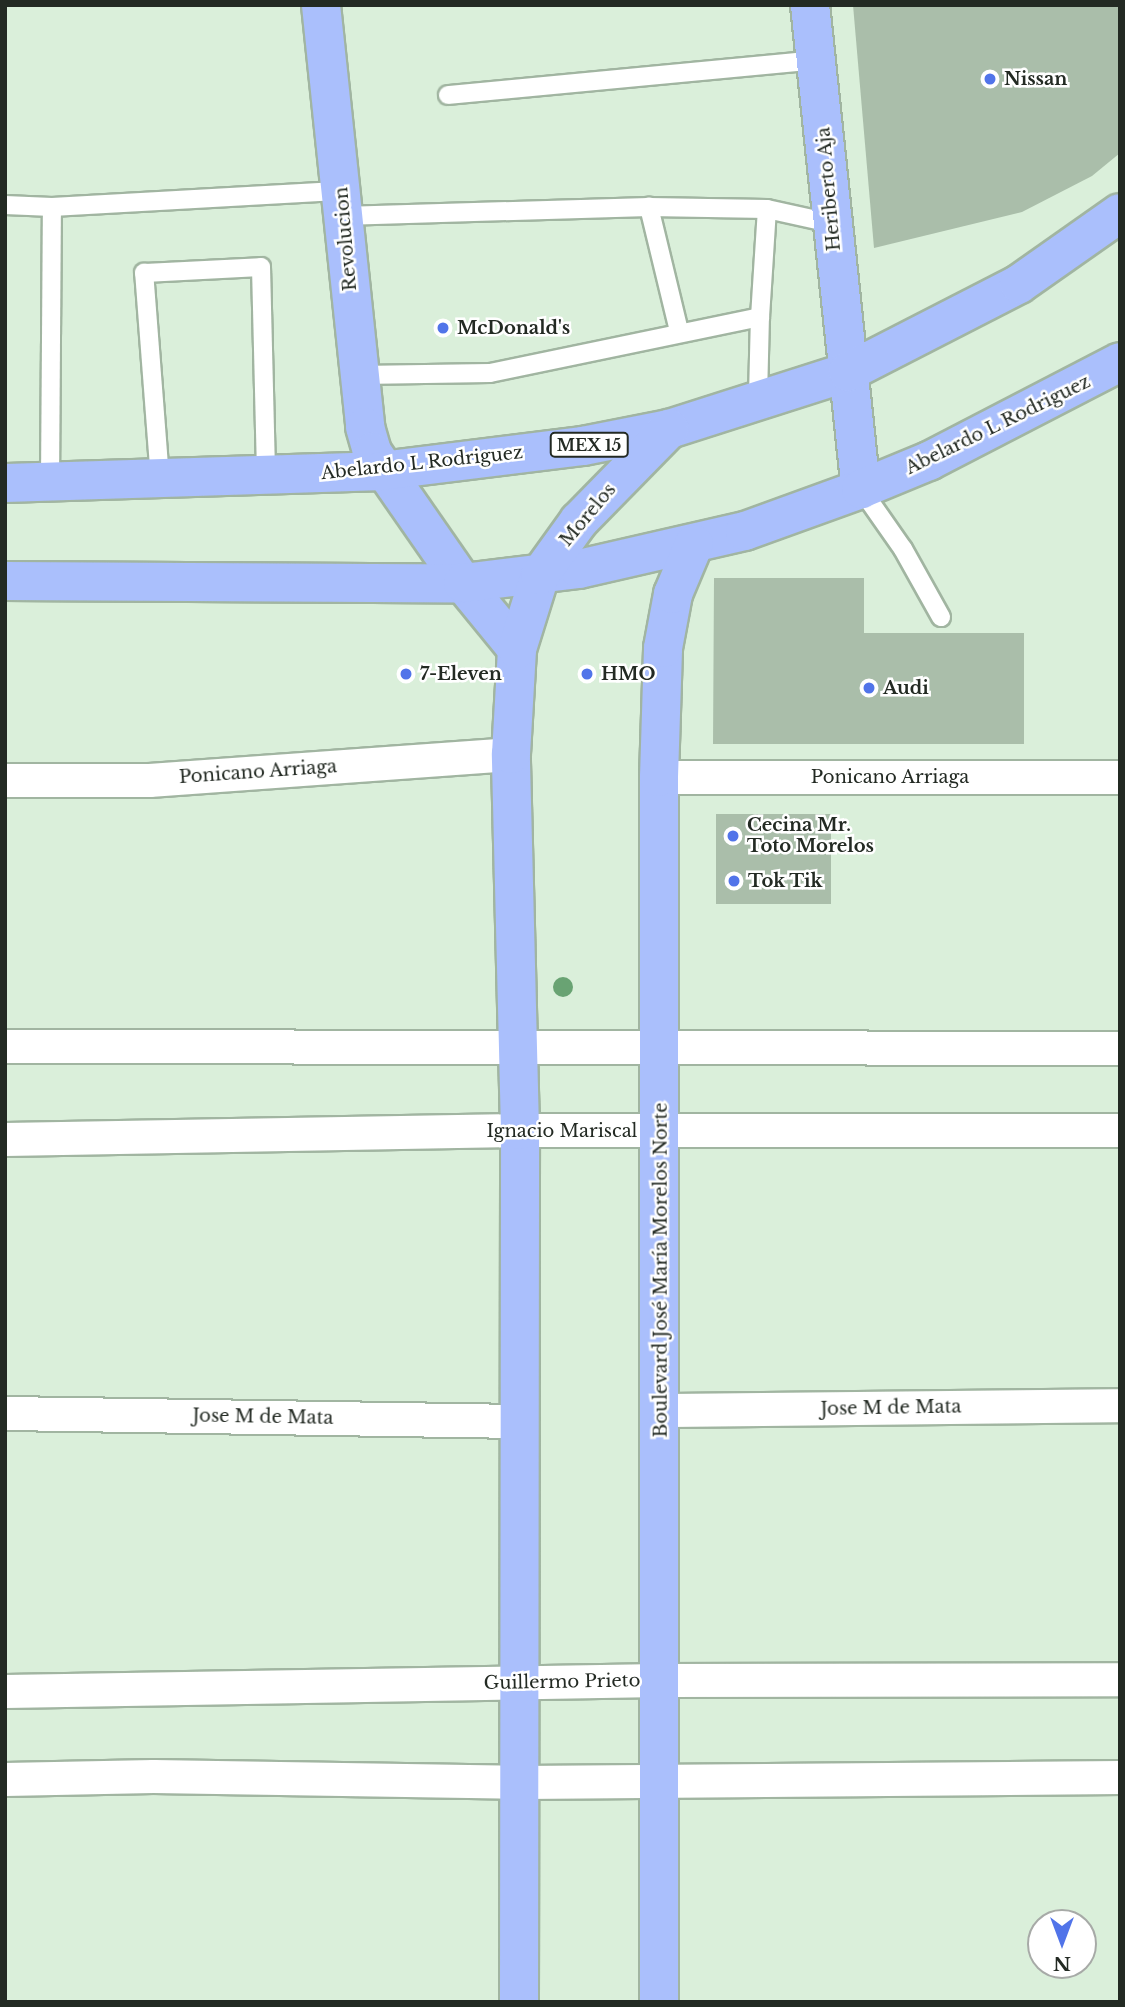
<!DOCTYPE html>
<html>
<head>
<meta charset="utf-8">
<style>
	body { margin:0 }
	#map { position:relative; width:1125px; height:2007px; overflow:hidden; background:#daefda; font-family:"Libre Baskerville",serif }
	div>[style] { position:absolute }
	.building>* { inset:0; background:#aabeaa; transform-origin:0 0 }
	.roads { filter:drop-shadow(2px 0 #a1b5a1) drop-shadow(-2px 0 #a1b5a1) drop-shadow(0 2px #a1b5a1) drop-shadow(0 -2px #a1b5a1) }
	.lane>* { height:18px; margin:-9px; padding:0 9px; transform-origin:9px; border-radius:9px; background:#fff }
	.street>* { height:33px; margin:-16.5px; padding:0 16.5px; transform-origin:16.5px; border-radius:16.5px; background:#fff }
	.primary>* { height:38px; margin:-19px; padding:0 19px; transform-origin:19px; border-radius:19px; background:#aabffc }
	.trees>* { width:20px; height:20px; margin:-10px; border-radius:50%; background:#69a373 }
	.dots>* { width:19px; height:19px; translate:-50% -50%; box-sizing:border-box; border:4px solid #fff; border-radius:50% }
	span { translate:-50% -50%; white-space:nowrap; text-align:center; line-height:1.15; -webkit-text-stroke:5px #fff; paint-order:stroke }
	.shield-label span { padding:2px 5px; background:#fff; border:2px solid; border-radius:5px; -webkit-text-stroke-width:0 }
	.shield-label { font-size:16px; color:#232a23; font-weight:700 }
	.poi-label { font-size:18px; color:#232a23; font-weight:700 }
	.left { translate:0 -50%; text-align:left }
	.street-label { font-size:18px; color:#232a23 }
	.frame { position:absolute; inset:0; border:7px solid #232a23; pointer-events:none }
	.north { position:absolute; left:1027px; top:1909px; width:70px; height:70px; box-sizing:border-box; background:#fff; border:2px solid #a7aaa7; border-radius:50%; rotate:180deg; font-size:19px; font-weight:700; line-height:28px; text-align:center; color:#232a23 }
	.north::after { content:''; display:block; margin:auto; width:24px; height:32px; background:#5174e9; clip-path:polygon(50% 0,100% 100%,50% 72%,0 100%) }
</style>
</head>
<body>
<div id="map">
	<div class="building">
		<i style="clip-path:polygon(853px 5px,1120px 5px,1120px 153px,1092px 176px,1022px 212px,874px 248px)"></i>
		<i style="clip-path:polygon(714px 578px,864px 578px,864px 633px,1024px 633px,1024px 744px,713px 744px)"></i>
		<i style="left:716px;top:814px;width:115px;height:90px"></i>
	</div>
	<div class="roads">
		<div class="lane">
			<i style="left:448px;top:95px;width:373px;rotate:-5.4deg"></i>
			<i style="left:5px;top:205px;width:47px;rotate:2.4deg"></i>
			<i style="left:342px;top:216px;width:307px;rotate:-1.7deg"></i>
			<i style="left:679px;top:331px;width:128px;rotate:-103.6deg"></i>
			<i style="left:649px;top:207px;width:118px;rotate:1deg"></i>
			<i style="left:360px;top:375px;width:130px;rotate:-0.9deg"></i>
			<i style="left:490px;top:373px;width:276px;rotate:-11.7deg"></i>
			<i style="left:760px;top:317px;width:108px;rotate:-86.3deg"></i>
			<i style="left:767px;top:209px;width:65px;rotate:12.5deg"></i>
			<i style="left:758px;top:397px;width:80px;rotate:-88.6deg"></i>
			<i style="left:160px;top:479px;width:207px;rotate:-94.4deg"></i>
			<i style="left:144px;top:273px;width:117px;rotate:-2.9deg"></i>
			<i style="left:261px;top:267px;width:209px;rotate:88.6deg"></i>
			<i style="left:50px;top:482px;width:275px;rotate:-89.6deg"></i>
			<i style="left:52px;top:207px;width:290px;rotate:-3.2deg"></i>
			<i style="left:861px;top:489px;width:73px;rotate:55deg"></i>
			<i style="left:903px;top:549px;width:78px;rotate:60.8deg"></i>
		</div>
		<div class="street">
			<i style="left:659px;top:777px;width:461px"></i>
			<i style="left:5px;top:780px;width:144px"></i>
			<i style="left:149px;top:780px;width:363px;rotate:-4.1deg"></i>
			<i style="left:5px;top:1046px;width:1115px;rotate:0.1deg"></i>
			<i style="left:5px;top:1139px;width:515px;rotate:-1deg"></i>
			<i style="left:520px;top:1130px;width:600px"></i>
			<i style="left:662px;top:1410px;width:458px;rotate:-0.6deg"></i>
			<i style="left:5px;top:1413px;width:515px;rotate:0.89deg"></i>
			<i style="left:5px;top:1691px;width:655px;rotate:-0.96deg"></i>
			<i style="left:660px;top:1680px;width:460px;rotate:-0.1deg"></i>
			<i style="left:5px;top:1779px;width:148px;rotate:-1.2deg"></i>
			<i style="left:153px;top:1776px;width:369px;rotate:0.9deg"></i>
			<i style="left:522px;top:1782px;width:598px;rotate:-0.48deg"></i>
		</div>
		<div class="primary">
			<i style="left:321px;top:5px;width:424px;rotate:84deg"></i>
			<i style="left:365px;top:427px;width:26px;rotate:74deg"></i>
			<i style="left:372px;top:452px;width:160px;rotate:55.2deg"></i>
			<i style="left:463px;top:583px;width:85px;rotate:50.7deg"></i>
			<i style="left:810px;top:5px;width:487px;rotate:84deg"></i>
			<i style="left:5px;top:483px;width:376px;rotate:-1.8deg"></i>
			<i style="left:381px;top:471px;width:204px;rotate:-7.1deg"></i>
			<i style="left:583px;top:446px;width:88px;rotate:-11.2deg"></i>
			<i style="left:669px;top:429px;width:188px;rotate:-17.7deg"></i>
			<i style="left:848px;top:372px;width:192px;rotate:-27.2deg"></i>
			<i style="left:1019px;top:284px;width:123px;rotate:-35.1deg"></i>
			<i style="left:5px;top:581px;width:458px;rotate:0.3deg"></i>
			<i style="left:463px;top:583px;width:117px;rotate:-6.9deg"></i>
			<i style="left:579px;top:569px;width:170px;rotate:-12.9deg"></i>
			<i style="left:745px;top:531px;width:123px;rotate:-19.9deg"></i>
			<i style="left:861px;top:489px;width:74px;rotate:-22.4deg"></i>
			<i style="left:929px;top:461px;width:215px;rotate:-27.4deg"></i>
			<i style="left:519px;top:2002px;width:872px;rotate:-89.93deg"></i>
			<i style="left:520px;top:1130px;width:376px;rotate:-91.4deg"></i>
			<i style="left:511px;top:754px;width:105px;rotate:-86.7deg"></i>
			<i style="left:517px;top:649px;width:77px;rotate:-72.7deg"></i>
			<i style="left:540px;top:575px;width:67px;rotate:-54.2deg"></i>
			<i style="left:579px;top:521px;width:129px;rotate:-45.6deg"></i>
			<i style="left:659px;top:2002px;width:1225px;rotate:-90deg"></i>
			<i style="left:659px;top:777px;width:129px;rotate:-88.2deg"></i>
			<i style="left:663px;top:648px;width:55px;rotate:-79.5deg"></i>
			<i style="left:673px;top:594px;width:54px;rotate:-67.2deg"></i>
		</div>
	</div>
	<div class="trees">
		<i style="left:563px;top:987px"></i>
	</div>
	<div class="dots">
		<i style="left:990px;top:79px;background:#5174e9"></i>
		<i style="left:443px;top:328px;background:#5174e9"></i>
		<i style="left:406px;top:674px;background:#5174e9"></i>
		<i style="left:587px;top:674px;background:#5174e9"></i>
		<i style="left:869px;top:688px;background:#5174e9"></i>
		<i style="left:733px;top:836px;background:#5174e9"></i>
		<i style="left:734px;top:881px;background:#5174e9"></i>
	</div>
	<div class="shield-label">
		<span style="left:589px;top:445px">MEX 15</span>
	</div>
	<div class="poi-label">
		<span class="left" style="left:1004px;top:79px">Nissan</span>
		<span class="left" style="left:457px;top:328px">McDonald's</span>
		<span class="left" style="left:420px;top:674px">7-Eleven</span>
		<span class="left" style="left:601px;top:674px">HMO</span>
		<span class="left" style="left:883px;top:688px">Audi</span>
		<span class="left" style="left:747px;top:836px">Cecina Mr.<br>Toto Morelos</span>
		<span class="left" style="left:748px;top:881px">Tok Tik</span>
	</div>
	<div class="street-label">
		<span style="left:829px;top:189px;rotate:-95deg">Heriberto Aja</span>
		<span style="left:346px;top:239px;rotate:-95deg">Revolucion</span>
		<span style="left:998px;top:425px;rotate:-26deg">Abelardo L Rodriguez</span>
		<span style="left:422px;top:463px;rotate:-6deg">Abelardo L Rodriguez</span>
		<span style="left:588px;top:515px;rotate:-50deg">Morelos</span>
		<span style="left:258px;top:772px;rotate:-4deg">Ponicano Arriaga</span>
		<span style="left:890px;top:777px">Ponicano Arriaga</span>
		<span style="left:562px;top:1131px">Ignacio Mariscal</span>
		<span style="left:661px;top:1270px;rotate:-90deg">Boulevard José María Morelos Norte</span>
		<span style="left:891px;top:1408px;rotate:-1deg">Jose M de Mata</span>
		<span style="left:263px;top:1417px;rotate:1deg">Jose M de Mata</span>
		<span style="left:562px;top:1682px;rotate:-1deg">Guillermo Prieto</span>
	</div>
	<div class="frame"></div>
	<div class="north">N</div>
</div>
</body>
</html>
